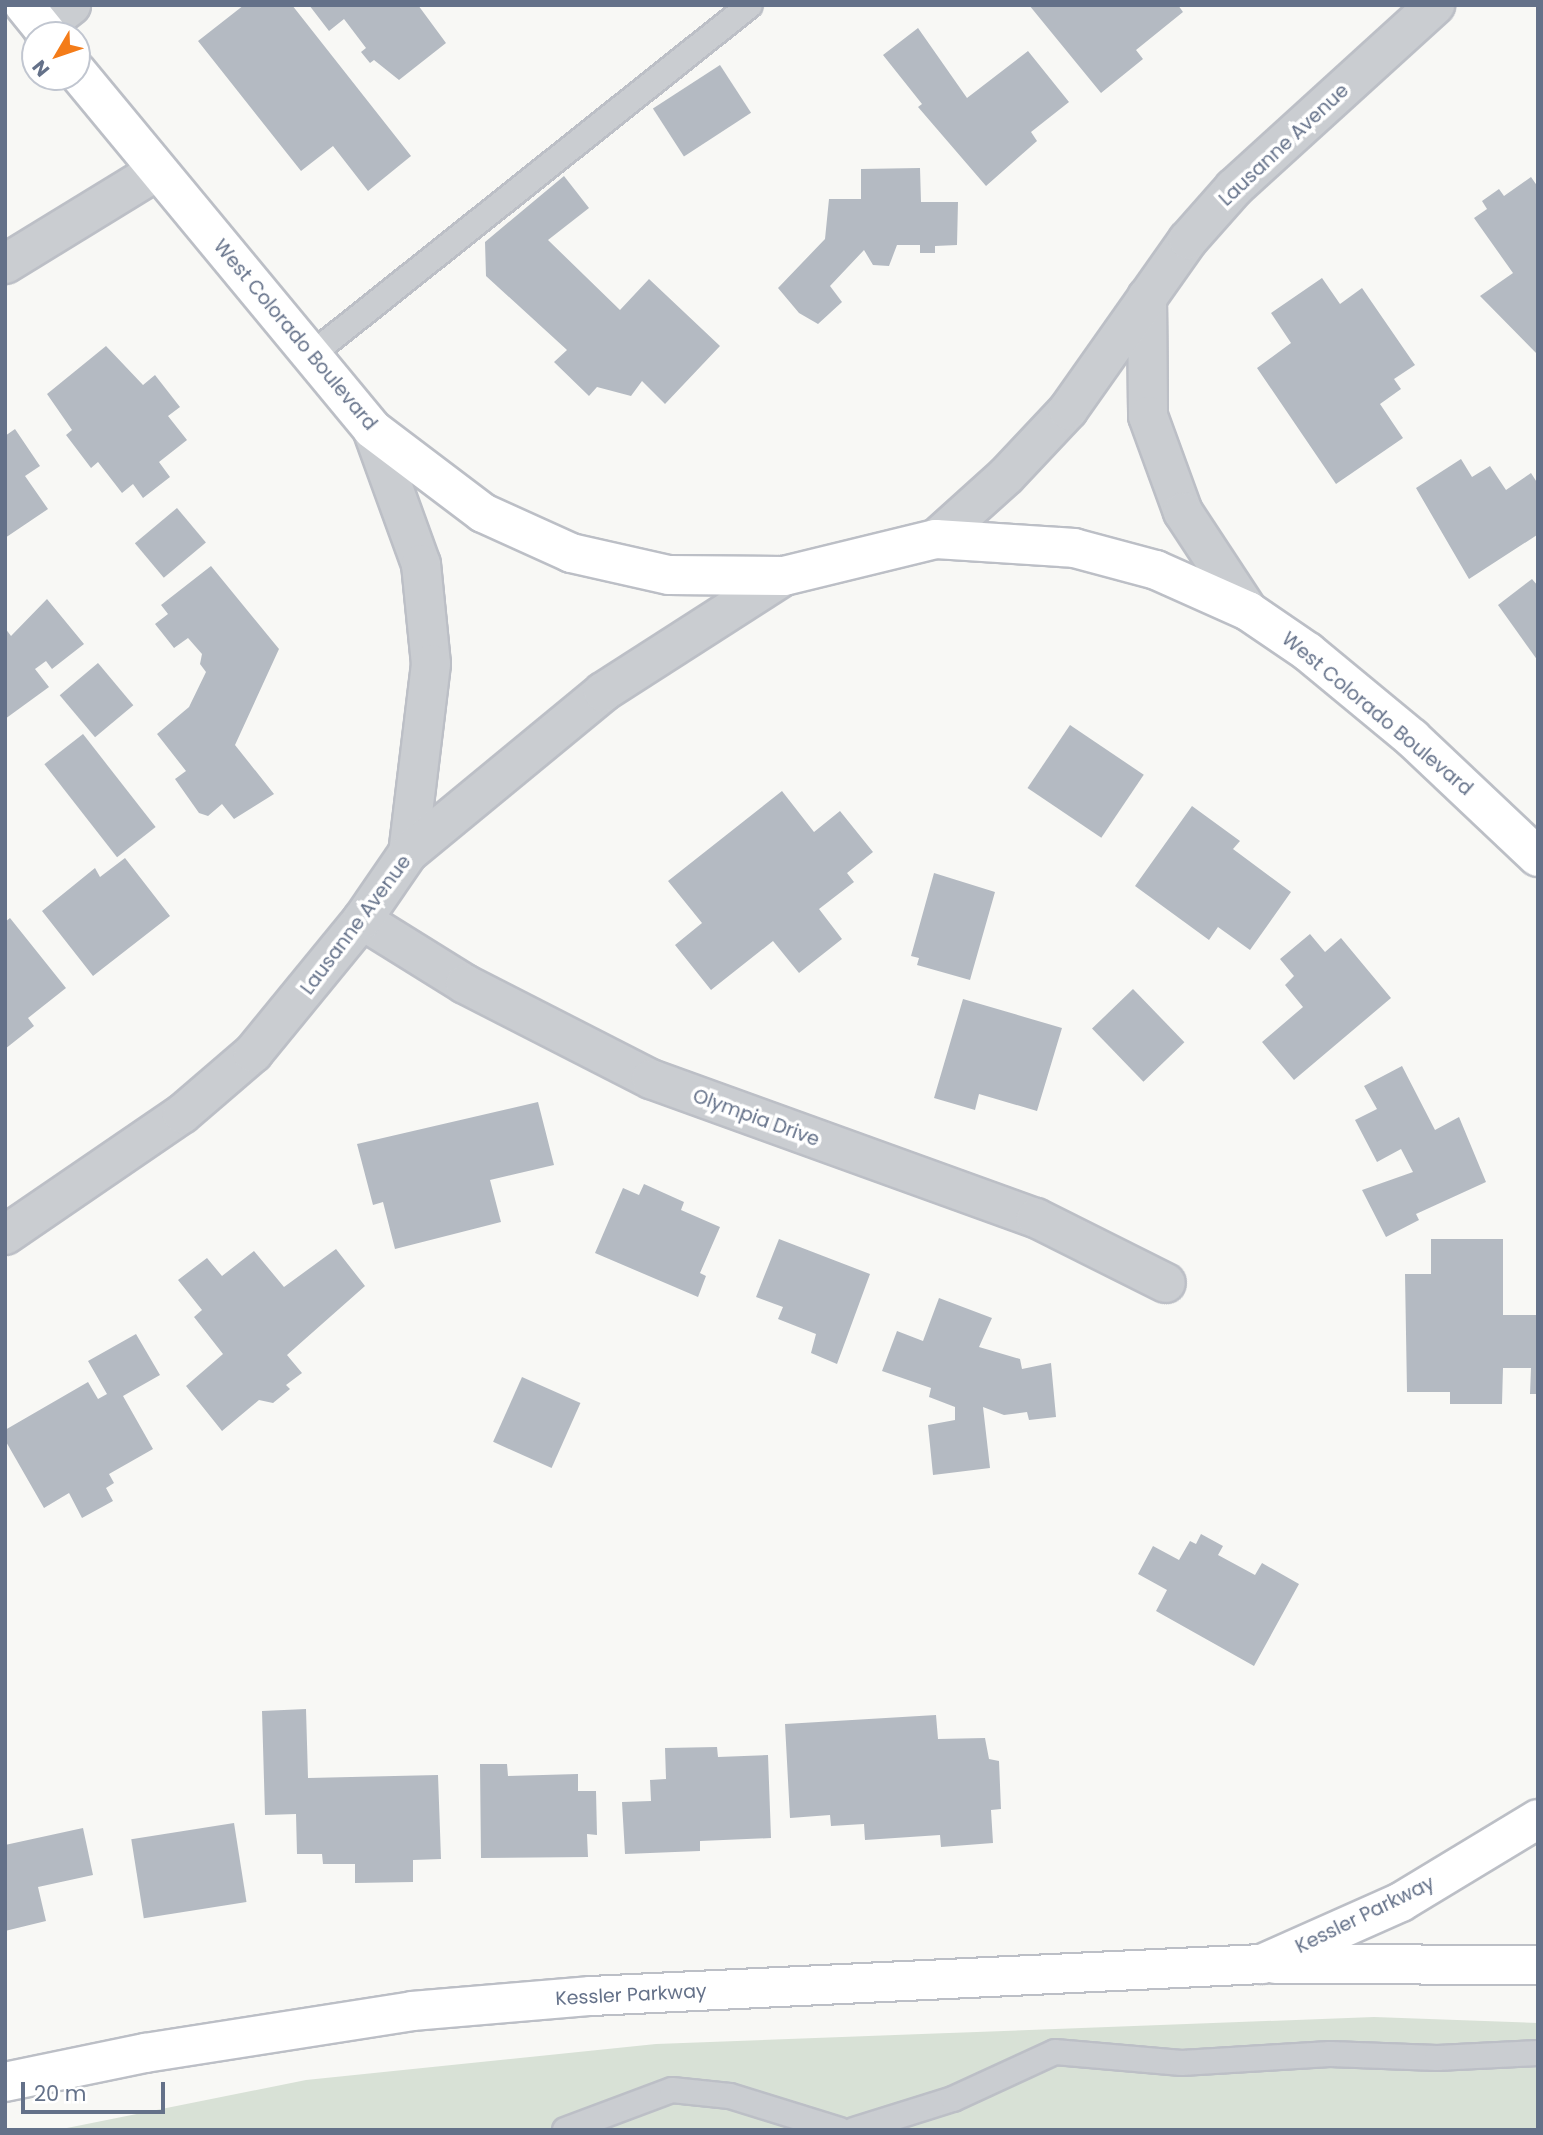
<!DOCTYPE html>
<html>
<head>
<meta charset="utf-8">
<style>
	body { margin:0 }
	#map { position:relative; width:1543px; height:2135px; overflow:hidden; background:#f8f8f5; font-family:Poppins,sans-serif }
	div>[style] { position:absolute }
	.green>* { inset:0; background:#d8e1d6 }
	.building>* { inset:0; background:#b4bac2; transform-origin:0 0 }
	.roads { filter:drop-shadow(2px 0 #bcbfc6) drop-shadow(-2px 0 #bcbfc6) drop-shadow(0 2px #bcbfc6) drop-shadow(0 -2px #bcbfc6) }
	.lane>* { height:24px; margin:-12px; padding:0 12px; transform-origin:12px; border-radius:12px; background:#cacdd1 }
	.street>* { height:38px; margin:-19px; padding:0 19px; transform-origin:19px; border-radius:19px; background:#cacdd1 }
	.secondary>* { height:38px; margin:-19px; padding:0 19px; transform-origin:19px; border-radius:19px; background:#fff }
	span { translate:-50% -50%; white-space:nowrap; text-align:center; line-height:1.15; -webkit-text-stroke:7px #fff; paint-order:stroke }
	.street-label { font-size:19px; color:#647189 }
	.frame { position:absolute; inset:0; border:7px solid #647189; pointer-events:none }
	.north { position:absolute; left:21px; top:21px; width:70px; height:70px; box-sizing:border-box; background:#fff; border:2px solid #c1c6d0; border-radius:50%; rotate:231deg; font-size:19px; font-weight:700; line-height:28px; text-align:center; color:#647189 }
	.north::after { content:''; display:block; margin:auto; width:24px; height:32px; background:#f47c19; clip-path:polygon(50% 0,100% 100%,50% 72%,0 100%) }
	.scale { position:absolute; left:21px; top:2082px; width:144px; height:32px; box-sizing:border-box; border:4px solid #647189; border-top:0; padding-left:9px; font-size:21px; line-height:24px; white-space:nowrap; color:#647189; -webkit-text-stroke:5px #fff; paint-order:stroke }
</style>
</head>
<body>
<div id="map">
	<div class="green">
		<i style="clip-path:polygon(1374px 2017px,1538px 2023px,1538px 2130px,57px 2130px,306px 2080px,656px 2044px)"></i>
	</div>
	<div class="building">
		<i style="clip-path:polygon(244px 5px,292px 5px,411px 156px,368px 191px,333px 146px,301px 171px,198px 41px)"></i>
		<i style="clip-path:polygon(309px 5px,418px 5px,446px 43px,399px 80px,374px 60px,370px 63px,361px 52px,366px 48px,344px 19px,329px 31px)"></i>
		<i style="clip-path:polygon(1029px 5px,1178px 5px,1183px 12px,1136px 50px,1143px 59px,1101px 93px)"></i>
		<i style="clip-path:polygon(918px 28px,967px 98px,1028px 51px,1069px 102px,1031px 132px,1037px 141px,986px 186px,918px 107px,922px 104px,883px 55px)"></i>
		<i style="left:720px;top:65px;width:57px;height:80px;rotate:57deg"></i>
		<i style="clip-path:polygon(920px 168px,921px 202px,958px 202px,957px 245px,935px 246px,935px 253px,920px 253px,920px 245px,897px 245px,889px 266px,873px 265px,864px 250px,830px 286px,842px 302px,818px 324px,799px 313px,778px 288px,825px 239px,829px 199px,861px 199px,861px 169px)"></i>
		<i style="clip-path:polygon(564px 176px,589px 208px,548px 240px,620px 310px,649px 279px,720px 346px,665px 404px,642px 381px,631px 396px,597px 387px,589px 396px,554px 362px,567px 350px,486px 276px,485px 242px)"></i>
		<i style="clip-path:polygon(1531px 177px,1538px 187px,1538px 355px,1480px 296px,1513px 273px,1474px 218px,1487px 209px,1482px 201px,1499px 189px,1504px 196px)"></i>
		<i style="clip-path:polygon(1322px 278px,1340px 304px,1362px 288px,1415px 365px,1394px 379px,1401px 389px,1380px 404px,1403px 438px,1336px 484px,1257px 368px,1291px 343px,1271px 313px)"></i>
		<i style="clip-path:polygon(106px 346px,143px 385px,155px 375px,180px 407px,168px 416px,187px 440px,159px 462px,170px 477px,143px 498px,133px 484px,122px 493px,98px 462px,91px 468px,66px 435px,72px 430px,47px 394px)"></i>
		<i style="clip-path:polygon(15px 429px,40px 466px,25px 476px,48px 509px,5px 538px,5px 436px)"></i>
		<i style="clip-path:polygon(1461px 459px,1472px 477px,1490px 466px,1506px 490px,1531px 473px,1538px 484px,1537px 535px,1469px 579px,1416px 488px)"></i>
		<i style="left:177px;top:508px;width:45px;height:55px;rotate:50deg"></i>
		<i style="clip-path:polygon(211px 566px,279px 649px,235px 745px,274px 794px,234px 819px,222px 804px,208px 816px,199px 813px,175px 779px,186px 771px,157px 734px,189px 707px,206px 672px,200px 664px,202px 654px,188px 638px,174px 648px,155px 624px,168px 614px,161px 605px)"></i>
		<i style="clip-path:polygon(1532px 579px,1538px 586px,1538px 661px,1498px 605px)"></i>
		<i style="clip-path:polygon(47px 599px,84px 644px,52px 669px,46px 661px,35px 669px,49px 687px,5px 719px,5px 628px,11px 636px)"></i>
		<i style="left:98px;top:663px;width:55px;height:50px;rotate:50deg"></i>
		<i style="left:1070px;top:725px;width:89px;height:76px;rotate:34deg"></i>
		<i style="left:83px;top:734px;width:118px;height:49px;rotate:52deg"></i>
		<i style="clip-path:polygon(782px 791px,814px 832px,840px 811px,873px 852px,847px 873px,854px 882px,819px 909px,842px 939px,799px 973px,773px 941px,711px 990px,675px 945px,702px 923px,668px 881px)"></i>
		<i style="clip-path:polygon(1192px 806px,1240px 841px,1233px 849px,1291px 892px,1250px 950px,1218px 927px,1209px 940px,1135px 886px)"></i>
		<i style="clip-path:polygon(125px 858px,170px 916px,93px 976px,42px 911px,95px 868px,100px 877px)"></i>
		<i style="clip-path:polygon(934px 873px,995px 892px,970px 980px,917px 965px,919px 958px,911px 956px)"></i>
		<i style="clip-path:polygon(10px 918px,66px 988px,28px 1018px,34px 1026px,5px 1049px,5px 922px)"></i>
		<i style="clip-path:polygon(1310px 934px,1325px 952px,1341px 938px,1391px 998px,1294px 1080px,1262px 1042px,1303px 1007px,1285px 985px,1294px 976px,1280px 959px)"></i>
		<i style="left:1133px;top:989px;width:74px;height:57px;rotate:46deg"></i>
		<i style="clip-path:polygon(963px 999px,1062px 1028px,1037px 1111px,979px 1094px,975px 1110px,934px 1098px)"></i>
		<i style="clip-path:polygon(1402px 1066px,1435px 1130px,1459px 1117px,1486px 1182px,1416px 1214px,1419px 1220px,1386px 1237px,1362px 1190px,1413px 1172px,1401px 1149px,1377px 1162px,1355px 1120px,1377px 1109px,1364px 1086px)"></i>
		<i style="clip-path:polygon(538px 1102px,554px 1165px,490px 1180px,501px 1222px,395px 1249px,383px 1202px,373px 1205px,357px 1144px)"></i>
		<i style="clip-path:polygon(644px 1184px,684px 1202px,681px 1210px,720px 1227px,700px 1273px,706px 1276px,698px 1297px,595px 1253px,623px 1188px,639px 1195px)"></i>
		<i style="clip-path:polygon(779px 1239px,870px 1274px,837px 1364px,811px 1353px,816px 1334px,778px 1319px,783px 1307px,756px 1297px)"></i>
		<i style="clip-path:polygon(1431px 1239px,1503px 1239px,1503px 1315px,1538px 1315px,1538px 1394px,1530px 1394px,1531px 1368px,1503px 1368px,1502px 1404px,1450px 1404px,1450px 1392px,1407px 1392px,1405px 1274px,1431px 1274px)"></i>
		<i style="clip-path:polygon(336px 1249px,365px 1286px,287px 1355px,302px 1373px,286px 1385px,290px 1389px,273px 1403px,259px 1400px,222px 1431px,186px 1386px,223px 1354px,194px 1317px,202px 1310px,178px 1280px,207px 1258px,222px 1276px,254px 1251px,284px 1287px)"></i>
		<i style="clip-path:polygon(939px 1298px,992px 1318px,979px 1347px,1020px 1359px,1022px 1369px,1051px 1363px,1056px 1417px,1029px 1420px,1027px 1412px,1004px 1415px,983px 1407px,990px 1468px,933px 1475px,928px 1425px,955px 1420px,955px 1407px,929px 1397px,931px 1388px,882px 1371px,897px 1331px,923px 1341px)"></i>
		<i style="clip-path:polygon(136px 1334px,160px 1375px,123px 1396px,153px 1449px,109px 1474px,114px 1483px,106px 1488px,113px 1501px,82px 1518px,69px 1493px,44px 1508px,5px 1440px,5px 1430px,88px 1382px,98px 1399px,107px 1394px,88px 1361px)"></i>
		<i style="left:522px;top:1377px;width:64px;height:71px;rotate:24deg"></i>
		<i style="clip-path:polygon(1201px 1534px,1223px 1546px,1218px 1555px,1255px 1575px,1262px 1563px,1299px 1584px,1254px 1666px,1156px 1611px,1167px 1590px,1138px 1574px,1153px 1546px,1179px 1560px,1190px 1541px,1196px 1544px)"></i>
		<i style="clip-path:polygon(306px 1709px,308px 1778px,438px 1775px,441px 1859px,413px 1860px,413px 1882px,355px 1883px,355px 1864px,323px 1864px,322px 1854px,297px 1854px,296px 1814px,265px 1815px,262px 1711px)"></i>
		<i style="clip-path:polygon(936px 1715px,938px 1739px,985px 1738px,989px 1759px,999px 1761px,1001px 1809px,991px 1810px,993px 1843px,941px 1847px,940px 1835px,865px 1840px,864px 1824px,831px 1826px,830px 1815px,790px 1818px,785px 1724px)"></i>
		<i style="clip-path:polygon(717px 1747px,718px 1757px,768px 1755px,771px 1838px,700px 1841px,700px 1851px,625px 1854px,622px 1802px,651px 1801px,650px 1780px,666px 1779px,665px 1748px)"></i>
		<i style="clip-path:polygon(480px 1764px,507px 1764px,508px 1776px,578px 1774px,578px 1791px,596px 1791px,597px 1835px,587px 1834px,588px 1857px,481px 1858px)"></i>
		<i style="left:234px;top:1823px;width:80px;height:104px;rotate:81deg"></i>
		<i style="clip-path:polygon(83px 1828px,93px 1875px,38px 1887px,46px 1921px,5px 1931px,5px 1845px)"></i>
	</div>
	<div class="roads">
		<div class="lane">
			<i style="left:311px;top:355px;width:561px;rotate:-38.56deg"></i>
			<i style="left:565px;top:2130px;width:114px;rotate:-20.5deg"></i>
			<i style="left:672px;top:2090px;width:58px;rotate:5.9deg"></i>
			<i style="left:730px;top:2096px;width:115px;rotate:17.2deg"></i>
			<i style="left:854px;top:2130px;width:104px;rotate:-17.4deg"></i>
			<i style="left:953px;top:2099px;width:112px;rotate:-24.7deg"></i>
			<i style="left:1055px;top:2052px;width:127px;rotate:5deg"></i>
			<i style="left:1182px;top:2063px;width:148px;rotate:-3.5deg"></i>
			<i style="left:1330px;top:2054px;width:107px;rotate:2.1deg"></i>
			<i style="left:1437px;top:2058px;width:101px;rotate:-2.8deg"></i>
		</div>
		<div class="street">
			<i style="left:42px;top:28px;width:37px;rotate:-38deg"></i>
			<i style="left:5px;top:264px;width:176px;rotate:-31.5deg"></i>
			<i style="left:1147px;top:297px;width:119px;rotate:89.5deg"></i>
			<i style="left:1148px;top:416px;width:102px;rotate:70deg"></i>
			<i style="left:1183px;top:512px;width:118px;rotate:56.7deg"></i>
			<i style="left:372px;top:429px;width:144px;rotate:70.1deg"></i>
			<i style="left:421px;top:564px;width:100px;rotate:84.3deg"></i>
			<i style="left:431px;top:664px;width:190px;rotate:96.9deg"></i>
			<i style="left:936px;top:539px;width:94px;rotate:-42deg"></i>
			<i style="left:1006px;top:476px;width:91px;rotate:-46.8deg"></i>
			<i style="left:1068px;top:410px;width:208px;rotate:-54.8deg"></i>
			<i style="left:1188px;top:240px;width:69px;rotate:-48.5deg"></i>
			<i style="left:1234px;top:188px;width:272px;rotate:-42.3deg"></i>
			<i style="left:362px;top:920px;width:121px;rotate:31.9deg"></i>
			<i style="left:465px;top:984px;width:209px;rotate:27.1deg"></i>
			<i style="left:651px;top:1079px;width:409px;rotate:19.9deg"></i>
			<i style="left:1036px;top:1218px;width:145px;rotate:26.6deg"></i>
			<i style="left:5px;top:1235px;width:214px;rotate:-34.4deg"></i>
			<i style="left:182px;top:1114px;width:94px;rotate:-40.7deg"></i>
			<i style="left:253px;top:1053px;width:172px;rotate:-50.7deg"></i>
			<i style="left:362px;top:920px;width:81px;rotate:-55.5deg"></i>
			<i style="left:408px;top:853px;width:253px;rotate:-39.5deg"></i>
			<i style="left:603px;top:692px;width:215px;rotate:-32.7deg"></i>
		</div>
		<div class="secondary">
			<i style="left:24px;top:5px;width:38px;rotate:51deg"></i>
			<i style="left:77px;top:72px;width:463px;rotate:50.4deg"></i>
			<i style="left:372px;top:429px;width:139px;rotate:37.1deg"></i>
			<i style="left:483px;top:513px;width:97px;rotate:24.4deg"></i>
			<i style="left:571px;top:553px;width:100px;rotate:12.7deg"></i>
			<i style="left:669px;top:575px;width:115px;rotate:0.5deg"></i>
			<i style="left:784px;top:576px;width:156px;rotate:-13.7deg"></i>
			<i style="left:936px;top:539px;width:138px;rotate:3.7deg"></i>
			<i style="left:1074px;top:548px;width:85px;rotate:15deg"></i>
			<i style="left:1156px;top:570px;width:101px;rotate:24deg"></i>
			<i style="left:1248px;top:611px;width:73px;rotate:34.3deg"></i>
			<i style="left:1308px;top:652px;width:135px;rotate:39.6deg"></i>
			<i style="left:1412px;top:738px;width:173px;rotate:43.4deg"></i>
			<i style="left:1275px;top:1964px;width:263px;rotate:0.2deg"></i>
			<i style="left:5px;top:2082px;width:143px;rotate:-11.7deg"></i>
			<i style="left:145px;top:2053px;width:270px;rotate:-8.9deg"></i>
			<i style="left:412px;top:2011px;width:180px;rotate:-4.8deg"></i>
			<i style="left:591px;top:1996px;width:672px;rotate:-2.73deg"></i>
			<i style="left:1262px;top:1964px;width:152px;rotate:-24deg"></i>
			<i style="left:1401px;top:1902px;width:160px;rotate:-31.2deg"></i>
		</div>
	</div>
	<div class="street-label">
		<span style="left:1284px;top:145px;rotate:-43deg">Lausanne Avenue</span>
		<span style="left:295px;top:335px;rotate:50deg">West Colorado Boulevard</span>
		<span style="left:1377px;top:714px;rotate:40deg">West Colorado Boulevard</span>
		<span style="left:356px;top:925px;rotate:-53deg">Lausanne Avenue</span>
		<span style="left:756px;top:1118px;rotate:20deg">Olympia Drive</span>
		<span style="left:1365px;top:1915px;rotate:-26deg">Kessler Parkway</span>
		<span style="left:631px;top:1995px;rotate:-3deg">Kessler Parkway</span>
	</div>
	<div class="frame"></div>
	<div class="north">N</div>
	<div class="scale">20 m</div>
</div>
</body>
</html>
